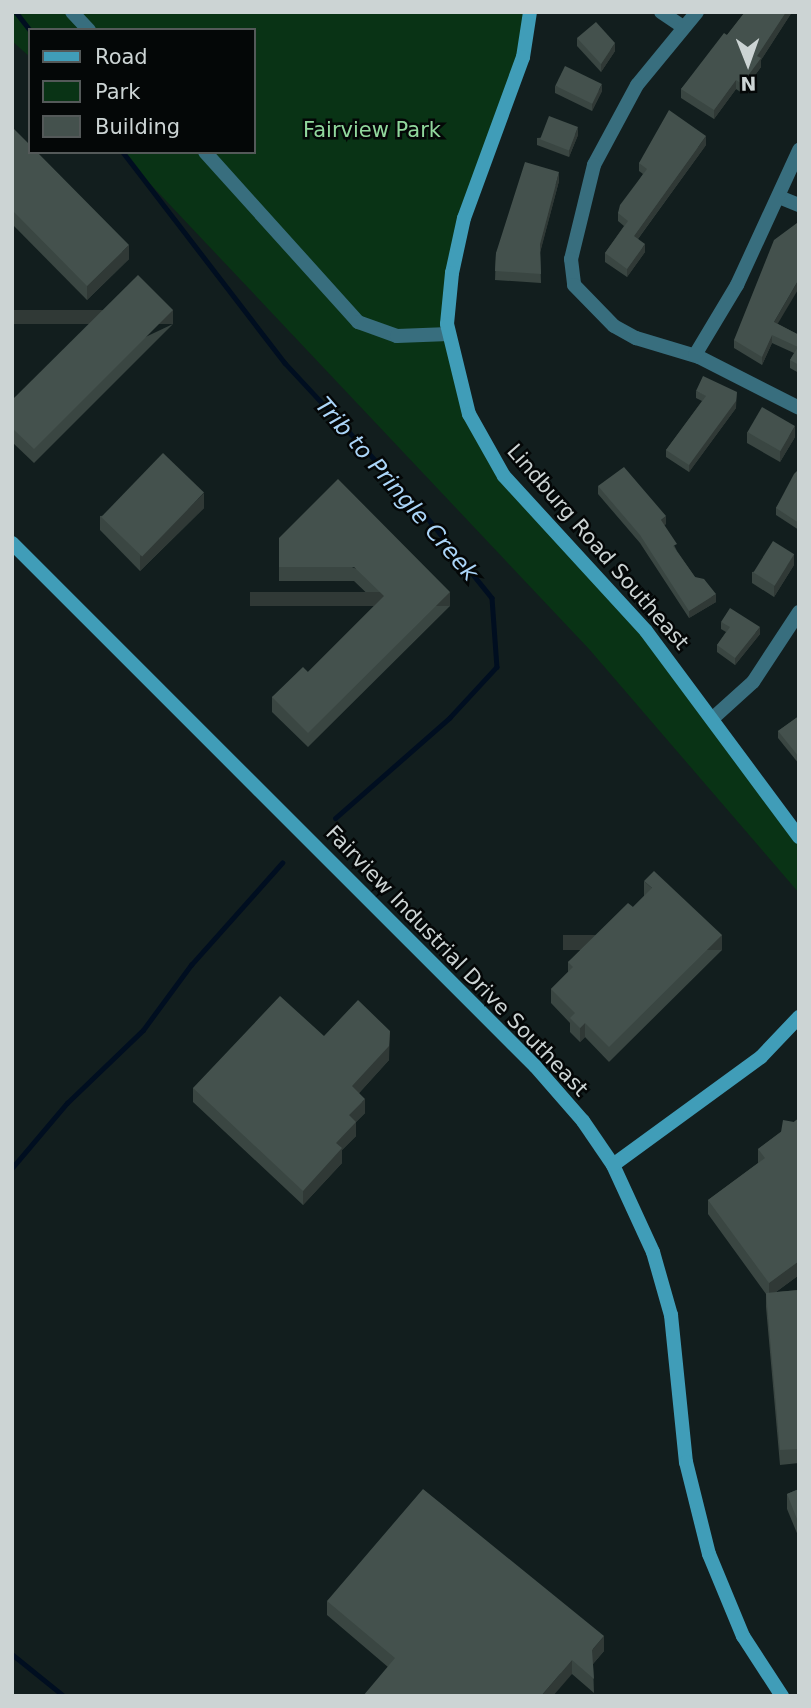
<!DOCTYPE html>
<html>
<head>
<meta charset="utf-8">
<style>
	body { margin:0 }
	#map { position:relative; width:811px; height:1708px; overflow:hidden; background:#121e1e; font-family:"DejaVu Sans",sans-serif }
	div>[style] { position:absolute }
	.green>* { inset:0; background:#093315 }
	.stream>* { height:4.5px; margin:-2.25px; padding:0 2.25px; transform-origin:2.25px; border-radius:2.25px; background:#000e20 }
	.street>* { height:14px; margin:-7px; padding:0 7px; transform-origin:7px; border-radius:7px; background:#386e7e }
	.secondary>* { height:14px; margin:-7px; padding:0 7px; transform-origin:7px; border-radius:7px; background:#409db8 }
	.wall>* { inset:0; background:#3a4642 }
	.shaded-wall>* { inset:0; background:#303936; transform-origin:0 0 }
	.building>* { inset:0; background:#44514d; transform-origin:0 0 }
	span { translate:-50% -50%; white-space:nowrap; text-align:center; line-height:1.15; -webkit-text-stroke:5px #040707; paint-order:stroke }
	.park-label { font-size:21px; color:#91d89d }
	.street-label { font-size:21px; color:#ccd4d4 }
	.water-label { font-size:23px; color:#abd5f8; font-style:italic }
	.frame { position:absolute; inset:0; border:14px solid #ccd4d4; pointer-events:none }
	.legend { position:absolute; left:28px; top:28px; width:228px; height:126px; box-sizing:border-box; background:#040707; border:2px solid #545959; margin:0; padding:9px 12px; list-style:none; font-size:21px; color:#ccd4d4 }
	.legend li { display:flex; align-items:center; gap:14px; height:35px }
	.legend b { width:35px; border:2px solid #545959 }
	.north { position:absolute; left:713px; top:28px; width:70px; height:70px; -webkit-text-stroke:5px #040707; paint-order:stroke; rotate:179deg; font-size:19px; font-weight:700; line-height:28px; text-align:center; color:#ccd4d4 }
	.north::after { content:''; display:block; margin:auto; width:24px; height:32px; background:#ccd4d4; clip-path:polygon(50% 0,100% 100%,50% 72%,0 100%) }
</style>
</head>
<body>
<div id="map">
	<div class="green">
		<i style="clip-path:polygon(12px 12px,530px 12px,452px 273px,454px 366px,491px 454px,616px 595px,799px 837px,799px 893px,589px 649px,120px 152px,254px 152px,254px 30px,30px 30px,30px 57px,12px 41px)"></i>
	</div>
	<div class="stream">
		<i style="left:16px;top:12px;width:23px;rotate:52deg"></i>
		<i style="left:123px;top:152px;width:266px;rotate:52.5deg"></i>
		<i style="left:285px;top:363px;width:194px;rotate:47.1deg"></i>
		<i style="left:417px;top:505px;width:119px;rotate:51.1deg"></i>
		<i style="left:492px;top:598px;width:69px;rotate:85.9deg"></i>
		<i style="left:497px;top:667px;width:69px;rotate:132.7deg"></i>
		<i style="left:450px;top:718px;width:152px;rotate:138.7deg"></i>
		<i style="left:12px;top:1168px;width:85px;rotate:-49.8deg"></i>
		<i style="left:67px;top:1103px;width:105px;rotate:-43.8deg"></i>
		<i style="left:143px;top:1030px;width:81px;rotate:-53.6deg"></i>
		<i style="left:191px;top:965px;width:137px;rotate:-48.3deg"></i>
		<i style="left:12px;top:1654px;width:67px;rotate:38.9deg"></i>
	</div>
	<div class="street">
		<i style="left:72px;top:12px;width:25px;rotate:47deg"></i>
		<i style="left:661px;top:12px;width:25px;rotate:34deg"></i>
		<i style="left:697px;top:12px;width:94px;rotate:129.4deg"></i>
		<i style="left:637px;top:85px;width:91px;rotate:118.3deg"></i>
		<i style="left:594px;top:165px;width:97px;rotate:103.7deg"></i>
		<i style="left:571px;top:259px;width:26px;rotate:83deg"></i>
		<i style="left:574px;top:285px;width:57px;rotate:45.7deg"></i>
		<i style="left:614px;top:326px;width:25px;rotate:29deg"></i>
		<i style="left:636px;top:338px;width:66px;rotate:16.8deg"></i>
		<i style="left:699px;top:357px;width:112px;rotate:27deg"></i>
		<i style="left:205px;top:152px;width:229px;rotate:48deg"></i>
		<i style="left:358px;top:322px;width:41px;rotate:19.7deg"></i>
		<i style="left:397px;top:336px;width:52px;rotate:-2.2deg"></i>
		<i style="left:779px;top:197px;width:22px;rotate:22deg"></i>
		<i style="left:695px;top:355px;width:82px;rotate:-59deg"></i>
		<i style="left:737px;top:285px;width:149px;rotate:-65.3deg"></i>
		<i style="left:712px;top:719px;width:55px;rotate:-42.1deg"></i>
		<i style="left:753px;top:682px;width:84px;rotate:-56.7deg"></i>
	</div>
	<div class="secondary">
		<i style="left:530px;top:12px;width:46px;rotate:98.8deg"></i>
		<i style="left:523px;top:57px;width:171px;rotate:110.1deg"></i>
		<i style="left:464px;top:218px;width:56px;rotate:102.3deg"></i>
		<i style="left:452px;top:273px;width:51px;rotate:95.6deg"></i>
		<i style="left:447px;top:324px;width:93px;rotate:76.3deg"></i>
		<i style="left:469px;top:414px;width:71px;rotate:60.6deg"></i>
		<i style="left:504px;top:476px;width:210px;rotate:47.5deg"></i>
		<i style="left:646px;top:631px;width:257px;rotate:53.4deg"></i>
		<i style="left:12px;top:543px;width:740px;rotate:45deg"></i>
		<i style="left:535px;top:1066px;width:73px;rotate:48.9deg"></i>
		<i style="left:583px;top:1121px;width:53px;rotate:55.7deg"></i>
		<i style="left:613px;top:1165px;width:96px;rotate:65.3deg"></i>
		<i style="left:653px;top:1252px;width:66px;rotate:74.1deg"></i>
		<i style="left:671px;top:1315px;width:148px;rotate:84.2deg"></i>
		<i style="left:686px;top:1462px;width:95px;rotate:76deg"></i>
		<i style="left:709px;top:1554px;width:89px;rotate:67.5deg"></i>
		<i style="left:743px;top:1636px;width:72px;rotate:57deg"></i>
		<i style="left:613px;top:1165px;width:183px;rotate:-36.1deg"></i>
		<i style="left:761px;top:1057px;width:55px;rotate:-46.5deg"></i>
	</div>
	<div class="wall">
		<i style="clip-path:polygon(745px 12px,792px 12px,761px 60px,761px 67px,742px 93px,736px 89px,714px 119px,681px 98px,681px 89px,727px 35px)"></i>
		<i style="clip-path:polygon(577px 38px,615px 51px,601px 72px,577px 46px)"></i>
		<i style="clip-path:polygon(555px 86px,602px 91px,592px 111px,555px 93px)"></i>
		<i style="clip-path:polygon(12px 129px,129px 259px,87px 300px,12px 224px)"></i>
		<i style="clip-path:polygon(578px 135px,569px 157px,537px 145px,537px 138px)"></i>
		<i style="clip-path:polygon(706px 145px,638px 239px,645px 252px,627px 277px,605px 262px,605px 253px,624px 226px,618px 221px,618px 213px,643px 174px,639px 171px,639px 163px)"></i>
		<i style="clip-path:polygon(559px 181px,540px 252px,541px 283px,495px 280px,496px 253px)"></i>
		<i style="clip-path:polygon(173px 324px,34px 463px,12px 442px,12px 400px)"></i>
		<i style="clip-path:polygon(778px 324px,799px 335px,799px 373px,790px 368px,790px 360px,794px 353px,772px 343px,762px 365px,734px 348px,734px 340px)"></i>
		<i style="clip-path:polygon(696px 391px,736px 408px,689px 472px,666px 457px,666px 450px,702px 401px,696px 398px)"></i>
		<i style="clip-path:polygon(747px 432px,795px 437px,780px 462px,747px 443px)"></i>
		<i style="clip-path:polygon(799px 469px,799px 530px,776px 515px,776px 508px)"></i>
		<i style="clip-path:polygon(598px 486px,666px 524px,664px 525px,677px 551px,695px 577px,716px 602px,689px 618px,640px 543px,598px 494px)"></i>
		<i style="clip-path:polygon(204px 508px,140px 571px,100px 530px,100px 516px)"></i>
		<i style="clip-path:polygon(279px 538px,450px 606px,308px 747px,272px 712px,272px 697px,308px 672px,377px 603px,354px 581px,279px 581px)"></i>
		<i style="clip-path:polygon(794px 565px,774px 597px,752px 583px,752px 572px)"></i>
		<i style="clip-path:polygon(721px 622px,760px 634px,735px 665px,717px 652px,717px 645px,726px 632px,721px 629px)"></i>
		<i style="clip-path:polygon(799px 716px,799px 764px,778px 738px,778px 731px)"></i>
		<i style="clip-path:polygon(644px 881px,722px 950px,609px 1062px,585px 1037px,580px 1042px,570px 1032px,570px 1023px,551px 1003px,551px 989px,568px 972px,568px 962px,633px 907px,644px 896px)"></i>
		<i style="clip-path:polygon(324px 1036px,389px 1060px,359px 1093px,365px 1113px,356px 1122px,356px 1136px,342px 1150px,342px 1163px,303px 1205px,193px 1102px,193px 1088px)"></i>
		<i style="clip-path:polygon(799px 1118px,799px 1275px,776px 1292px,799px 1290px,799px 1463px,780px 1465px,766px 1307px,766px 1294px,708px 1214px,708px 1200px,758px 1163px,758px 1149px)"></i>
		<i style="clip-path:polygon(799px 1489px,799px 1538px,787px 1509px,787px 1494px)"></i>
		<i style="clip-path:polygon(327px 1601px,604px 1651px,593px 1664px,594px 1693px,572px 1674px,388px 1667px,327px 1615px)"></i>
	</div>
	<div class="shaded-wall">
		<i style="clip-path:polygon(786px 12px,792px 12px,761px 60px,761px 67px,742px 93px,742px 84px,757px 56px)"></i>
		<i style="clip-path:polygon(615px 43px,615px 51px,601px 72px,601px 64px)"></i>
		<i style="clip-path:polygon(736px 80px,736px 89px,714px 119px,714px 110px)"></i>
		<i style="clip-path:polygon(602px 84px,602px 91px,592px 111px,592px 104px)"></i>
		<i style="clip-path:polygon(578px 127px,578px 135px,569px 157px,569px 150px)"></i>
		<i style="clip-path:polygon(706px 136px,706px 145px,634px 244px,634px 236px)"></i>
		<i style="clip-path:polygon(559px 172px,559px 181px,540px 253px,540px 244px)"></i>
		<i style="clip-path:polygon(645px 244px,645px 252px,627px 277px,627px 269px)"></i>
		<i style="clip-path:polygon(129px 245px,129px 259px,87px 300px,87px 286px)"></i>
		<i style="clip-path:polygon(799px 279px,799px 288px,774px 330px,774px 322px)"></i>
		<i style="left:173px;top:310px;width:14px;height:197px;rotate:90deg"></i>
		<i style="clip-path:polygon(772px 335px,772px 343px,762px 365px,762px 357px)"></i>
		<i style="clip-path:polygon(737px 392px,736px 408px,689px 472px,689px 465px)"></i>
		<i style="clip-path:polygon(795px 426px,795px 437px,780px 462px,780px 451px)"></i>
		<i style="clip-path:polygon(204px 493px,204px 508px,140px 571px,140px 556px)"></i>
		<i style="clip-path:polygon(666px 516px,666px 524px,661px 528px,661px 520px)"></i>
		<i style="clip-path:polygon(794px 554px,794px 565px,774px 597px,774px 586px)"></i>
		<i style="left:450px;top:592px;width:14px;height:200px;rotate:90deg"></i>
		<i style="clip-path:polygon(716px 594px,716px 602px,689px 618px,689px 611px)"></i>
		<i style="clip-path:polygon(760px 627px,760px 634px,735px 665px,735px 658px)"></i>
		<i style="left:722px;top:935px;width:15px;height:159px;rotate:90deg"></i>
		<i style="clip-path:polygon(585px 1023px,585px 1037px,580px 1042px,580px 1028px)"></i>
		<i style="clip-path:polygon(390px 1031px,389px 1060px,352px 1101px,352px 1086px)"></i>
		<i style="clip-path:polygon(365px 1099px,365px 1113px,356px 1122px,356px 1136px,342px 1150px,342px 1163px,303px 1205px,303px 1191px,336px 1143px,349px 1115px)"></i>
		<i style="clip-path:polygon(799px 1261px,799px 1275px,769px 1297px,769px 1283px)"></i>
		<i style="clip-path:polygon(604px 1636px,604px 1651px,592px 1665px,592px 1650px)"></i>
		<i style="clip-path:polygon(572px 1660px,572px 1674px,553px 1696px,541px 1696px)"></i>
	</div>
	<div class="building">
		<i style="clip-path:polygon(745px 12px,786px 12px,757px 56px,761px 58px,742px 84px,736px 80px,714px 110px,681px 89px,724px 33px,727px 35px)"></i>
		<i style="clip-path:polygon(596px 22px,615px 43px,601px 64px,577px 38px)"></i>
		<i style="left:565px;top:66px;width:41px;height:22px;rotate:26deg"></i>
		<i style="clip-path:polygon(669px 110px,706px 136px,634px 236px,645px 244px,627px 269px,605px 253px,628px 221px,618px 213px,620px 205px,647px 169px,639px 163px)"></i>
		<i style="left:549px;top:116px;width:31px;height:25px;rotate:21deg"></i>
		<i style="clip-path:polygon(13px 128px,30px 145px,30px 152px,37px 152px,129px 245px,87px 286px,12px 210px)"></i>
		<i style="clip-path:polygon(525px 162px,559px 172px,540px 244px,541px 274px,495px 271px,496px 253px)"></i>
		<i style="clip-path:polygon(797px 223px,799px 224px,799px 279px,774px 322px,799px 335px,799px 365px,790px 360px,798px 347px,772px 335px,762px 357px,734px 340px,774px 240px)"></i>
		<i style="clip-path:polygon(138px 275px,173px 310px,34px 449px,12px 428px,12px 400px)"></i>
		<i style="clip-path:polygon(703px 376px,737px 392px,736px 401px,689px 465px,666px 450px,706px 396px,696px 391px)"></i>
		<i style="left:762px;top:407px;width:38px;height:29px;rotate:30deg"></i>
		<i style="left:163px;top:453px;width:57px;height:89px;rotate:44deg"></i>
		<i style="clip-path:polygon(624px 467px,666px 516px,661px 520px,677px 544px,673px 546px,695px 577px,704px 579px,716px 594px,689px 611px,640px 535px,598px 486px)"></i>
		<i style="clip-path:polygon(799px 469px,799px 523px,776px 508px,794px 474px)"></i>
		<i style="clip-path:polygon(338px 479px,450px 592px,308px 733px,272px 697px,303px 667px,308px 672px,384px 596px,354px 567px,279px 567px,279px 538px)"></i>
		<i style="left:773px;top:541px;width:25px;height:37px;rotate:32deg"></i>
		<i style="clip-path:polygon(730px 608px,760px 627px,735px 658px,717px 645px,730px 627px,721px 622px)"></i>
		<i style="clip-path:polygon(799px 716px,799px 757px,778px 731px)"></i>
		<i style="clip-path:polygon(654px 871px,722px 935px,609px 1047px,585px 1023px,580px 1028px,570px 1018px,575px 1013px,551px 989px,573px 967px,568px 962px,628px 903px,633px 907px,652px 888px,644px 881px)"></i>
		<i style="clip-path:polygon(280px 996px,324px 1036px,358px 1000px,390px 1031px,389px 1046px,352px 1086px,365px 1099px,349px 1115px,356px 1122px,336px 1143px,342px 1148px,303px 1191px,193px 1088px)"></i>
		<i style="clip-path:polygon(799px 1118px,799px 1261px,769px 1283px,708px 1200px,765px 1158px,758px 1149px,781px 1132px,783px 1120px,794px 1122px)"></i>
		<i style="clip-path:polygon(799px 1290px,799px 1449px,780px 1450px,766px 1293px)"></i>
		<i style="clip-path:polygon(423px 1489px,604px 1636px,592px 1650px,594px 1679px,572px 1660px,541px 1696px,363px 1696px,395px 1658px,327px 1601px)"></i>
		<i style="clip-path:polygon(799px 1489px,799px 1524px,787px 1494px)"></i>
	</div>
	<div class="park-label">
		<span style="left:372px;top:130px">Fairview Park</span>
	</div>
	<div class="street-label">
		<span style="left:598px;top:547px;rotate:49deg">Lindburg Road Southeast</span>
		<span style="left:457px;top:961px;rotate:46deg">Fairview Industrial Drive Southeast</span>
	</div>
	<div class="water-label">
		<span style="left:397px;top:489px;rotate:49deg">Trib to Pringle Creek</span>
	</div>
	<div class="frame"></div>
	<ul class="legend">
	<li><b style="height:9px;background:#409db8"></b>Road</li>
	<li><b style="height:19px;background:#093315"></b>Park</li>
	<li><b style="height:19px;background:#44514d"></b>Building</li>
	</ul>
	<div class="north">N</div>
</div>
</body>
</html>
